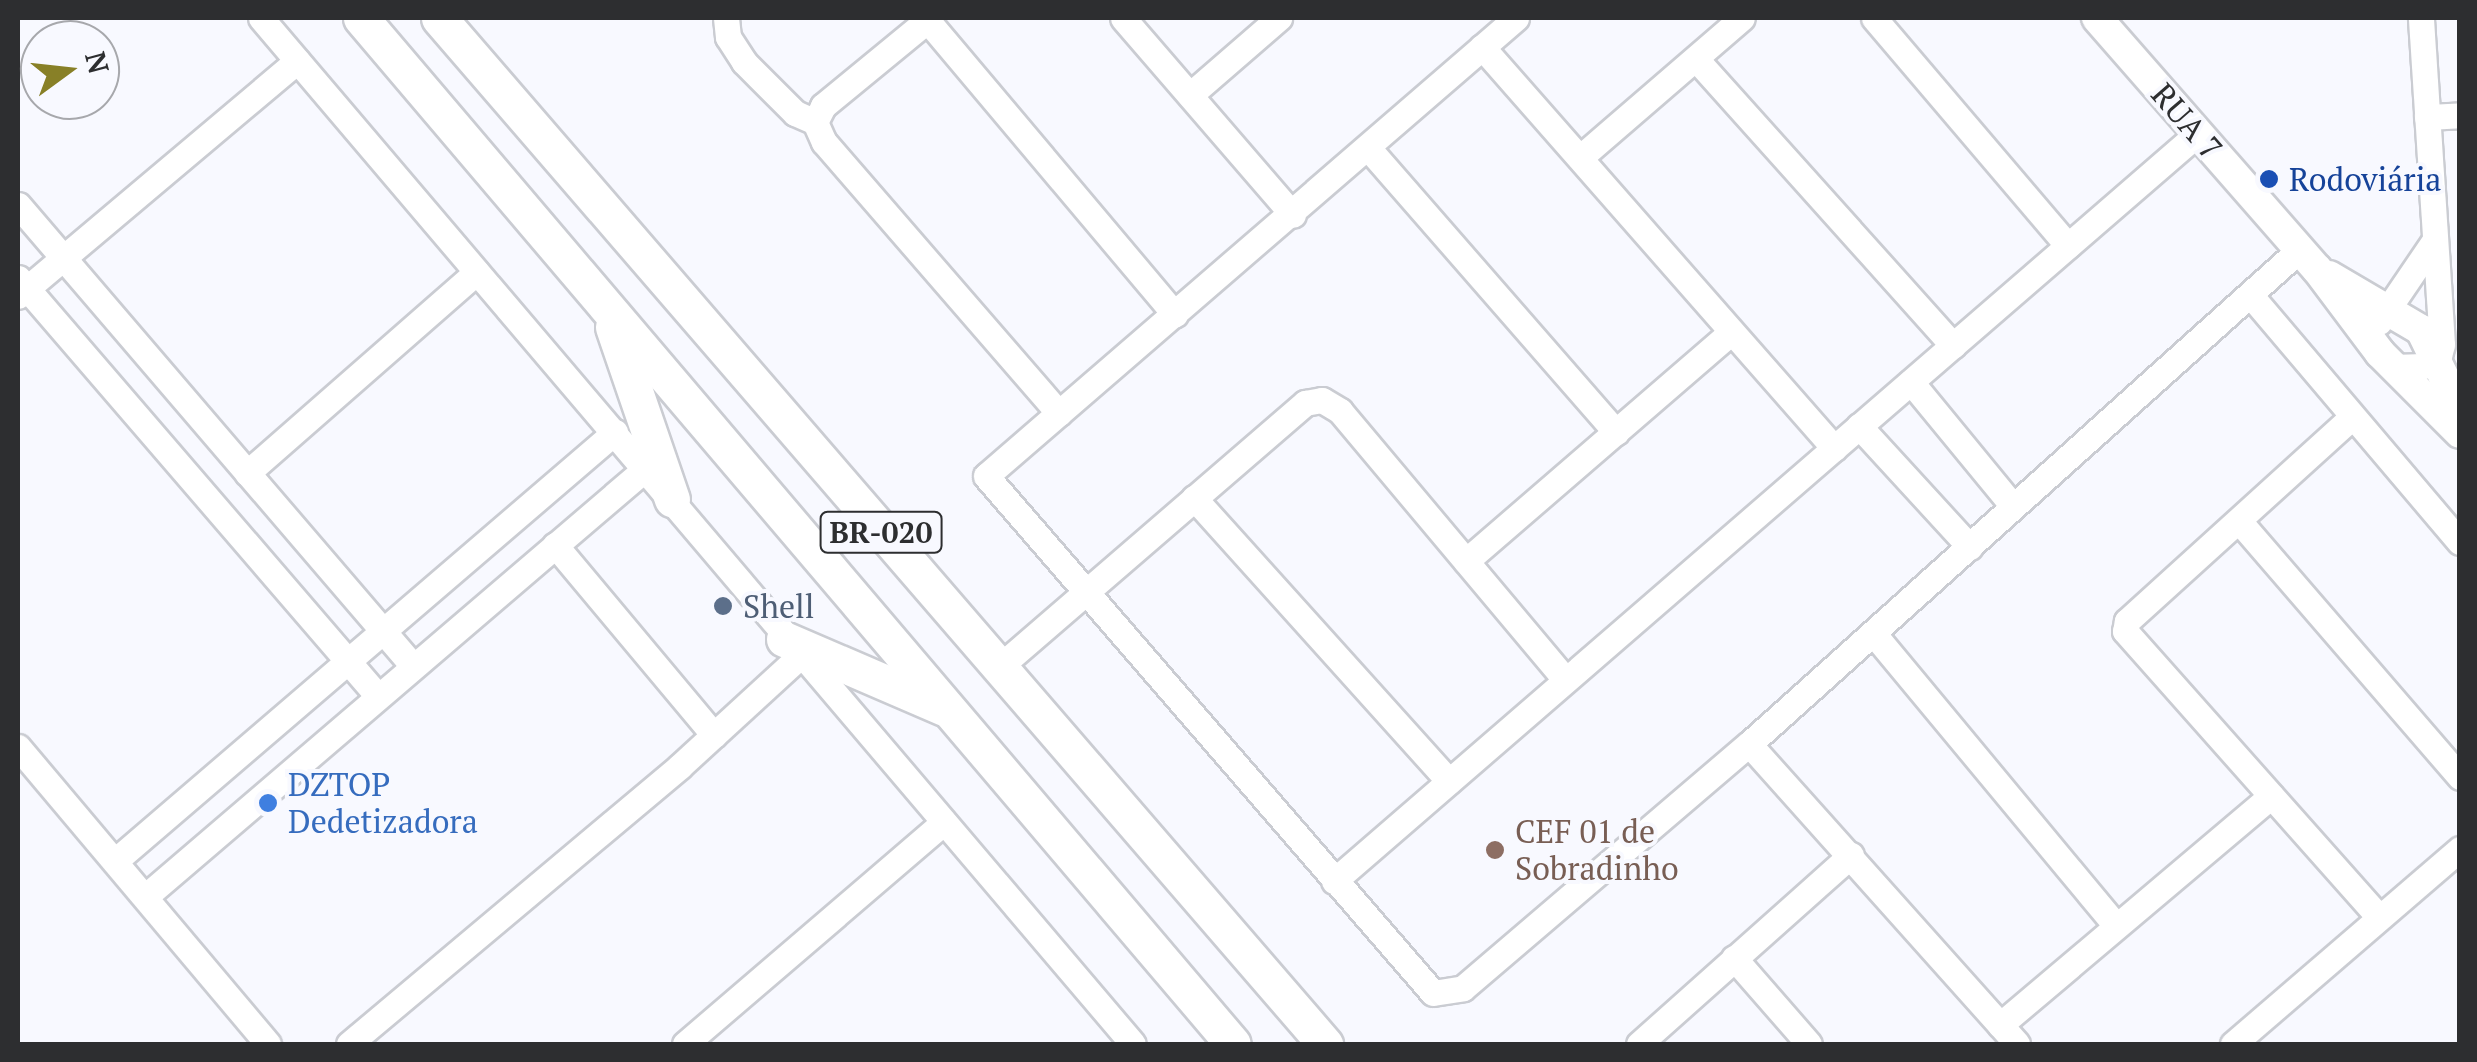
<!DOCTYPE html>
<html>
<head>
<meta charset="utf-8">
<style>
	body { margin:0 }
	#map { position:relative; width:2477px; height:1062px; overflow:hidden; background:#f8f9ff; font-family:"PT Serif",serif }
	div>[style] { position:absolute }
	.roads { filter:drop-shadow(2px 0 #caccd2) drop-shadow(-2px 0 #caccd2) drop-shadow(0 2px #caccd2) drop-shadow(0 -2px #caccd2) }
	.minor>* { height:25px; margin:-12.5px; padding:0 12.5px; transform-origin:12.5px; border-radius:12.5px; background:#fff }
	.major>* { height:30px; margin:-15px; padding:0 15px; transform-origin:15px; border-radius:15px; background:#fff }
	.highway>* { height:35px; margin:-17.5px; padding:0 17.5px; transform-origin:17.5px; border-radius:17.5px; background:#fff }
	.dots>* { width:28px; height:28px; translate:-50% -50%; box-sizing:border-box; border:5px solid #f8f9ff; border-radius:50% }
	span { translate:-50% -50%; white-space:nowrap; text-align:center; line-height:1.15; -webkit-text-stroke:8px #f8f9ff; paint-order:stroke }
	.shield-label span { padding:2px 8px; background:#f8f9ff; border:2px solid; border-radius:8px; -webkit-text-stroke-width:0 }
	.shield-label { font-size:30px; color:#2d2e30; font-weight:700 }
	.street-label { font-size:32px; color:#2d2e30 }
	.transit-label { font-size:32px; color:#164399 }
	.left { translate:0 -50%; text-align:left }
	.service-label { font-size:32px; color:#4e5e75 }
	.shop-label { font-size:32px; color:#366cbe }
	.education-label { font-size:32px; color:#785e54 }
	.frame { position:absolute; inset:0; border:20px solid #2d2e30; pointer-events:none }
	.north { position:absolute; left:20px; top:20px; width:100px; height:100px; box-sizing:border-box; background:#f8f9ff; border:2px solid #a7a8ac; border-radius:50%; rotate:75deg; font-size:28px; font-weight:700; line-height:40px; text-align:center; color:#2d2e30 }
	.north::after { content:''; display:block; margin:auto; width:35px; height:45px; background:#888027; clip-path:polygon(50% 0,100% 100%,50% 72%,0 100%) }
</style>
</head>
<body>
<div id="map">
	<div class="roads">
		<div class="minor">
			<i style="left:261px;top:18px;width:1346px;rotate:49.64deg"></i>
			<i style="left:726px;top:18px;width:19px;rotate:84deg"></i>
			<i style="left:728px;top:37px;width:30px;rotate:57deg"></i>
			<i style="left:744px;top:62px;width:72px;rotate:45deg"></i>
			<i style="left:795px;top:113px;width:22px;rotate:24deg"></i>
			<i style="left:1123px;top:18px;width:260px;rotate:49.2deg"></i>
			<i style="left:1516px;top:18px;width:700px;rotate:139.17deg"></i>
			<i style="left:986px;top:476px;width:683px;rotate:49.15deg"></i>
			<i style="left:1433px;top:993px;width:30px;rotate:-9deg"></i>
			<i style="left:1463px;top:988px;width:376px;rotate:-40.5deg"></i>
			<i style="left:1749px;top:744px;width:739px;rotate:-41.93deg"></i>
			<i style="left:1874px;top:18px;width:299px;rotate:49.6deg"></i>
			<i style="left:927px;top:20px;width:385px;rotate:49.9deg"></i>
			<i style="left:1482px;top:47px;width:534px;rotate:48.72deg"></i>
			<i style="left:1696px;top:59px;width:385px;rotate:48.1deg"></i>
			<i style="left:1190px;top:95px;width:118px;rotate:-40.9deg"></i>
			<i style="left:2427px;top:117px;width:33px;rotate:-3deg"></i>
			<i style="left:815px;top:122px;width:22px;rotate:66deg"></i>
			<i style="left:824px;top:142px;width:359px;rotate:49.1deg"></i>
			<i style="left:815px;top:122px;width:18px;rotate:-63deg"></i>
			<i style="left:823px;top:106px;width:139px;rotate:-39.4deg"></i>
			<i style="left:1369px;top:149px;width:376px;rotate:48.9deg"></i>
			<i style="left:1582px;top:156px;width:211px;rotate:-40.8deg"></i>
			<i style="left:18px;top:205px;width:607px;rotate:49.41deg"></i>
			<i style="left:18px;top:278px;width:550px;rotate:49.27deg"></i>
			<i style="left:18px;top:296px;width:365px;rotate:-40.1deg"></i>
			<i style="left:2252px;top:297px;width:321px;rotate:49.7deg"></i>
			<i style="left:2379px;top:322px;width:98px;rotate:-55.8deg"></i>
			<i style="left:2394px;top:367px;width:29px;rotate:-2deg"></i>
			<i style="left:2423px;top:366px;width:19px;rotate:-32deg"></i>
			<i style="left:2439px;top:356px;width:12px;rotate:-76deg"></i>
			<i style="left:2442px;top:344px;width:327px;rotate:-93.7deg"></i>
			<i style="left:1911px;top:382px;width:159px;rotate:50.6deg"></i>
			<i style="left:2352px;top:417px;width:304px;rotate:137.8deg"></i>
			<i style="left:2127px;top:621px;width:10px;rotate:101deg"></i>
			<i style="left:2125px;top:631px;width:383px;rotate:48.4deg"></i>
			<i style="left:1859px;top:426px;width:164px;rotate:47.5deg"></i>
			<i style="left:247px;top:473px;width:305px;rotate:-41.2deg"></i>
			<i style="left:1194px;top:498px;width:381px;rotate:48deg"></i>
			<i style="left:2239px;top:521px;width:338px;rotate:49.2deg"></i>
			<i style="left:555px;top:545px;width:248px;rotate:50.1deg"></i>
			<i style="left:1466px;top:561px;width:350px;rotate:-40.8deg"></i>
			<i style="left:1873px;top:633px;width:379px;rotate:50.3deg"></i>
			<i style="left:998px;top:668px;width:406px;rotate:-40.8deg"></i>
			<i style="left:1305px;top:403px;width:17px;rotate:-10deg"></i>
			<i style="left:1322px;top:400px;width:21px;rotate:31deg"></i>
			<i style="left:1340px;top:411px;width:351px;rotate:50deg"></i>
			<i style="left:1749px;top:744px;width:402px;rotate:48.2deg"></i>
			<i style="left:18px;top:747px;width:388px;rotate:49.9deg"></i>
			<i style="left:115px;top:861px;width:659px;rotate:-40.63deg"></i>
			<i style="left:1334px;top:881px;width:1143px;rotate:-40.88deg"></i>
			<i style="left:146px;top:896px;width:658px;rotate:-40.56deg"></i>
			<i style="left:1734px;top:958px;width:114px;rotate:48.9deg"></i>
			<i style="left:2000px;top:1025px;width:355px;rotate:-40.2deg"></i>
			<i style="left:349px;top:1044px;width:432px;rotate:-40deg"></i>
			<i style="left:680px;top:766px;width:161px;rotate:-42.5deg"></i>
			<i style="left:685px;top:1044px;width:341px;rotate:-40.6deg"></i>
			<i style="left:1639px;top:1044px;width:284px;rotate:-41.7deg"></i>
			<i style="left:2233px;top:1044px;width:299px;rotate:-40.7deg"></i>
		</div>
		<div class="major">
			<i style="left:2097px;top:18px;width:334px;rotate:48.8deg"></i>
			<i style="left:2317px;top:269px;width:105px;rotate:53.1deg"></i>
			<i style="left:2380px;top:353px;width:113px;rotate:45deg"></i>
			<i style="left:2329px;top:276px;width:107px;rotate:30.4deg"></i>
			<i style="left:2421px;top:330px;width:89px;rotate:64deg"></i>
		</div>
		<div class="highway">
			<i style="left:361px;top:18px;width:1346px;rotate:49.64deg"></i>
			<i style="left:439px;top:18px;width:1356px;rotate:49.19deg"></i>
			<i style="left:613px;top:327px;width:182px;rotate:71.1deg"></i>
			<i style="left:784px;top:639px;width:174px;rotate:23.3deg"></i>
		</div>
	</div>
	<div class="dots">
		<i style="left:2269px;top:179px;background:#1a4fb4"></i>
		<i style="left:723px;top:606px;background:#5c6f8a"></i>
		<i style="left:268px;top:803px;background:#3f7fe0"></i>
		<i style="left:1495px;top:850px;background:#8d6e63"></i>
	</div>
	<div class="shield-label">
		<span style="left:881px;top:532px">BR-020</span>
	</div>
	<div class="street-label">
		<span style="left:2187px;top:121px;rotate:49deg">RUA 7</span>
	</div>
	<div class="transit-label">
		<span class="left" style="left:2289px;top:179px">Rodoviária</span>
	</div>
	<div class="service-label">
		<span class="left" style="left:743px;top:606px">Shell</span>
	</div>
	<div class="shop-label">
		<span class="left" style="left:288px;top:803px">DZTOP<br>Dedetizadora</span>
	</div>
	<div class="education-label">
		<span class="left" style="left:1515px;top:850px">CEF 01 de<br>Sobradinho</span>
	</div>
	<div class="frame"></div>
	<div class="north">N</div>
</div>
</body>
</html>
